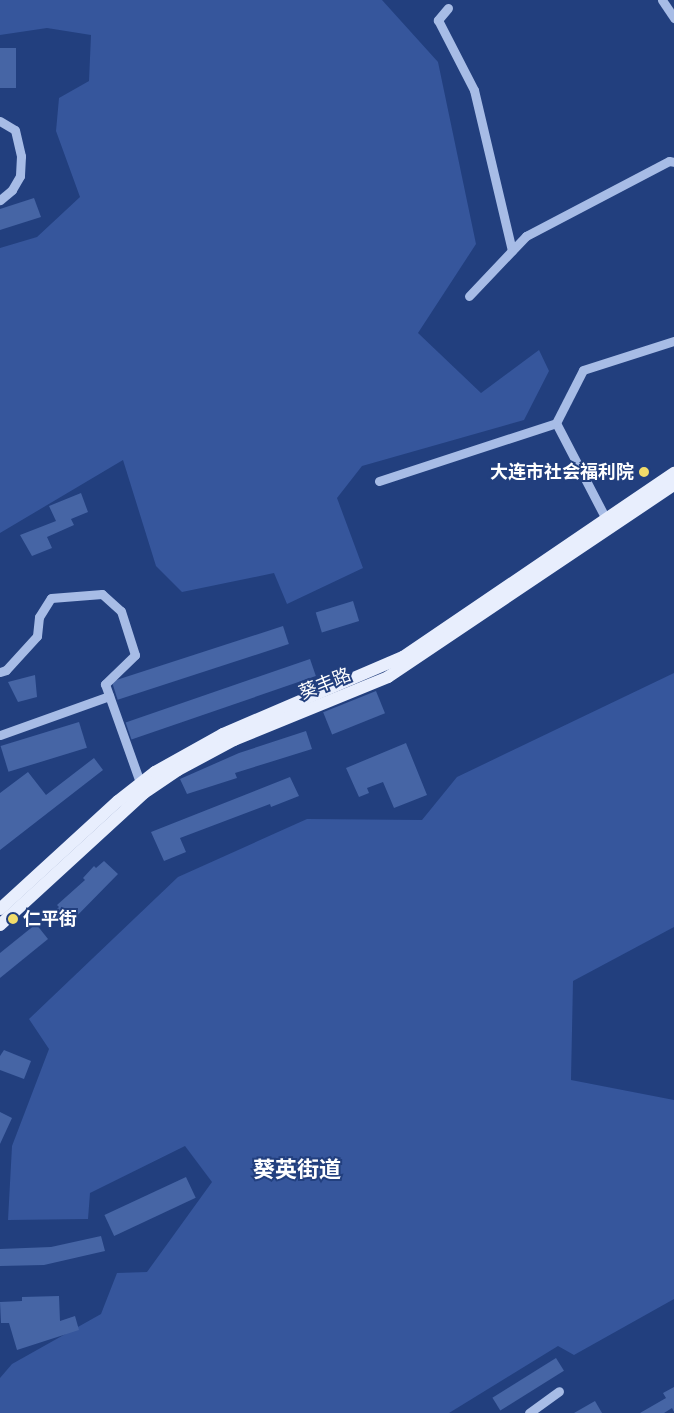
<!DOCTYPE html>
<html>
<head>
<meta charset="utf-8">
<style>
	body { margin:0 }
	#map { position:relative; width:674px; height:1413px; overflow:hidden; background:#223f7e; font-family:"Varela Round","Noto Sans SC",sans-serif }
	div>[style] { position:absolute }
	.green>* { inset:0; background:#36569c }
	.building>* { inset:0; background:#4665a5; transform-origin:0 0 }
	.minor>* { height:9px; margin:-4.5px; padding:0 4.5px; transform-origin:4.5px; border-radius:4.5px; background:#a7bce6 }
	.major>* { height:12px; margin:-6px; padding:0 6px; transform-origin:6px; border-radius:6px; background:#e8eefd }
	.dots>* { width:14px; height:14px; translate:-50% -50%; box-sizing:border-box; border:2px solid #223f7e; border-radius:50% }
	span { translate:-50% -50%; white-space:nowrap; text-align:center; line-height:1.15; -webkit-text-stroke:4px #223f7e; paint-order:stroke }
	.poi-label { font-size:18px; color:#fff; font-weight:700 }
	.right { translate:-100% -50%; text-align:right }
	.left { translate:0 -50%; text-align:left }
	.street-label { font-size:18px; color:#fff }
	.district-label { font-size:22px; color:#fff; font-weight:700 }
</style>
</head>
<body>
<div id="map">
	<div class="green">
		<i style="clip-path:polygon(0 0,382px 0,438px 62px,476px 244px,418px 333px,481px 393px,539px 350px,549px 371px,524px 420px,362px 466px,337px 498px,363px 568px,287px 604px,274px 573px,182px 592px,156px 566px,123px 460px,0 533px,0 248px,37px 237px,80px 197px,56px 131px,59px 98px,89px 81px,91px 35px,47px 28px,0 35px)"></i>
		<i style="clip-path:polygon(674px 673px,674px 927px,573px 981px,571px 1080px,674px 1100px,674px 1299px,574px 1355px,558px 1346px,449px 1413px,0 1413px,0 1378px,12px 1364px,101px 1314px,117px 1273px,147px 1272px,212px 1182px,185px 1146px,90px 1193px,88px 1219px,8px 1220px,12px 1146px,49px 1049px,29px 1019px,178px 877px,307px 819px,422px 820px,457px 777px)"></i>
	</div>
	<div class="building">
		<i style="left:0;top:48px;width:16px;height:40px"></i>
		<i style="clip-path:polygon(34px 198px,41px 217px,0 230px,0 209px)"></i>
		<i style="clip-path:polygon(81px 493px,88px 512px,71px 519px,74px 525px,47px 537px,52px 548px,32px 556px,20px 535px,56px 521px,49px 506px)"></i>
		<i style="left:353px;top:601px;width:21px;height:39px;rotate:73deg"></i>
		<i style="left:283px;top:626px;width:19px;height:180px;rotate:72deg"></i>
		<i style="left:310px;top:659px;width:18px;height:195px;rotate:71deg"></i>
		<i style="clip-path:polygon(35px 675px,37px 697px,18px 702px,8px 682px)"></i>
		<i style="left:376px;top:691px;width:24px;height:57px;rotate:68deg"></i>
		<i style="left:79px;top:722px;width:27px;height:82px;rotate:73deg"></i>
		<i style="clip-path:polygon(306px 731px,312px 749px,235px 773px,237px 778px,187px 794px,180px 779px,239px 753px)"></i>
		<i style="clip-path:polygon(406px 743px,427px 795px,394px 808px,383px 782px,367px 788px,369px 793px,359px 797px,346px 768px)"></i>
		<i style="clip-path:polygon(94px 758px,103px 770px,0 850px,0 793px,28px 772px,46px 795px)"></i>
		<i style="clip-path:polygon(290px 777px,299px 796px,271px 807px,270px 804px,180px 838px,186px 852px,164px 861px,151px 832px)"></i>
		<i style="clip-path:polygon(104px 861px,118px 874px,65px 928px,51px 915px,59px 907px,57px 905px,85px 880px,83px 878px,94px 866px,96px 868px)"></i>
		<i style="clip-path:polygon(36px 924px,48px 939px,0 978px,0 953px)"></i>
		<i style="clip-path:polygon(4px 1050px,31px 1061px,24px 1079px,0 1070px,0 1056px)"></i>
		<i style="clip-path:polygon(0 1112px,12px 1118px,0 1144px)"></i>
		<i style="left:186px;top:1177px;width:23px;height:90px;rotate:65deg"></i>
		<i style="clip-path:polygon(101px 1236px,105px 1251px,44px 1265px,0 1266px,0 1249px,51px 1247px)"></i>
		<i style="clip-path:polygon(59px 1296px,60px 1321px,75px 1316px,79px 1330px,17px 1350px,9px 1323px,1px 1323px,0 1302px,22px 1301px,22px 1297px)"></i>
		<i style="left:556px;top:1358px;width:15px;height:75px;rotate:58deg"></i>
		<i style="clip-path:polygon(674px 1387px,674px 1412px,672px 1408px,664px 1413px,640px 1413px,666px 1398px,663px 1393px)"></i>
		<i style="clip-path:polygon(595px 1401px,602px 1413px,574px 1413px)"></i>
	</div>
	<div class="minor">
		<i style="left:662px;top:0;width:22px;rotate:56deg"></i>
		<i style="left:448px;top:8px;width:16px;rotate:130deg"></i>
		<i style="left:438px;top:20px;width:79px;rotate:62.8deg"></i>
		<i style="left:474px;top:90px;width:165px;rotate:76.7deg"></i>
		<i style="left:0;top:121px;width:17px;rotate:31deg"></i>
		<i style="left:15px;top:130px;width:27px;rotate:77deg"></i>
		<i style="left:21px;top:156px;width:20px;rotate:93deg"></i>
		<i style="left:20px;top:176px;width:16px;rotate:120deg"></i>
		<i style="left:12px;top:190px;width:16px;rotate:140deg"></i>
		<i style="left:469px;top:296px;width:83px;rotate:-46.5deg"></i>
		<i style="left:526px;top:236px;width:161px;rotate:-27.7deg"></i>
		<i style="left:669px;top:161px;width:5px;rotate:11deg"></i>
		<i style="left:379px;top:481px;width:186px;rotate:-18.1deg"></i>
		<i style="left:606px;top:519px;width:108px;rotate:-117.5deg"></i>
		<i style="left:556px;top:423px;width:59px;rotate:-63deg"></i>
		<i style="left:583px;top:370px;width:96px;rotate:-17.7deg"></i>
		<i style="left:0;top:672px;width:6px;rotate:-18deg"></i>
		<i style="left:6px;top:670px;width:46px;rotate:-47.6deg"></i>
		<i style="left:37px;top:636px;width:19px;rotate:-84deg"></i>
		<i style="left:39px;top:617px;width:22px;rotate:-58deg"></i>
		<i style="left:51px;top:598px;width:51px;rotate:-4.5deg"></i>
		<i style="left:102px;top:594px;width:25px;rotate:42deg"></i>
		<i style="left:121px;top:611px;width:46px;rotate:72.3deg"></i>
		<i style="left:135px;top:655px;width:42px;rotate:136deg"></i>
		<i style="left:105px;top:684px;width:110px;rotate:70.4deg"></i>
		<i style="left:0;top:735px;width:116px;rotate:-19.7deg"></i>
		<i style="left:529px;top:1413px;width:37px;rotate:-36deg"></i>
	</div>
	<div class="major">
		<i style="left:0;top:909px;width:160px;rotate:-42.5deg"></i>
		<i style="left:118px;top:801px;width:47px;rotate:-38.1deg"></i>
		<i style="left:155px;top:772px;width:78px;rotate:-29.2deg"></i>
		<i style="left:223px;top:734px;width:196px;rotate:-23.2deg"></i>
		<i style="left:403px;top:657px;width:328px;rotate:-34.2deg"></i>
		<i style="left:0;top:925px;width:195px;rotate:-42.5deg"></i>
		<i style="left:144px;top:793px;width:41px;rotate:-34.1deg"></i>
		<i style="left:178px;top:770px;width:64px;rotate:-28.2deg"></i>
		<i style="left:234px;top:740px;width:166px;rotate:-22.2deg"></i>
		<i style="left:388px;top:677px;width:344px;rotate:-33.9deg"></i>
	</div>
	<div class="dots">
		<i style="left:644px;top:472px;background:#f2dc6a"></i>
		<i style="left:13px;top:919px;background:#f2dc6a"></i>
	</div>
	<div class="poi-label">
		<span class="right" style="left:634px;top:472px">大连市社会福利院</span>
		<span class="left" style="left:23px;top:919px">仁平街</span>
	</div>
	<div class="street-label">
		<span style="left:325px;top:684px;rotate:-22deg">葵丰路</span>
	</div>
	<div class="district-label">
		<span style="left:297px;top:1171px">葵英街道</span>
	</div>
</div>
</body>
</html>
